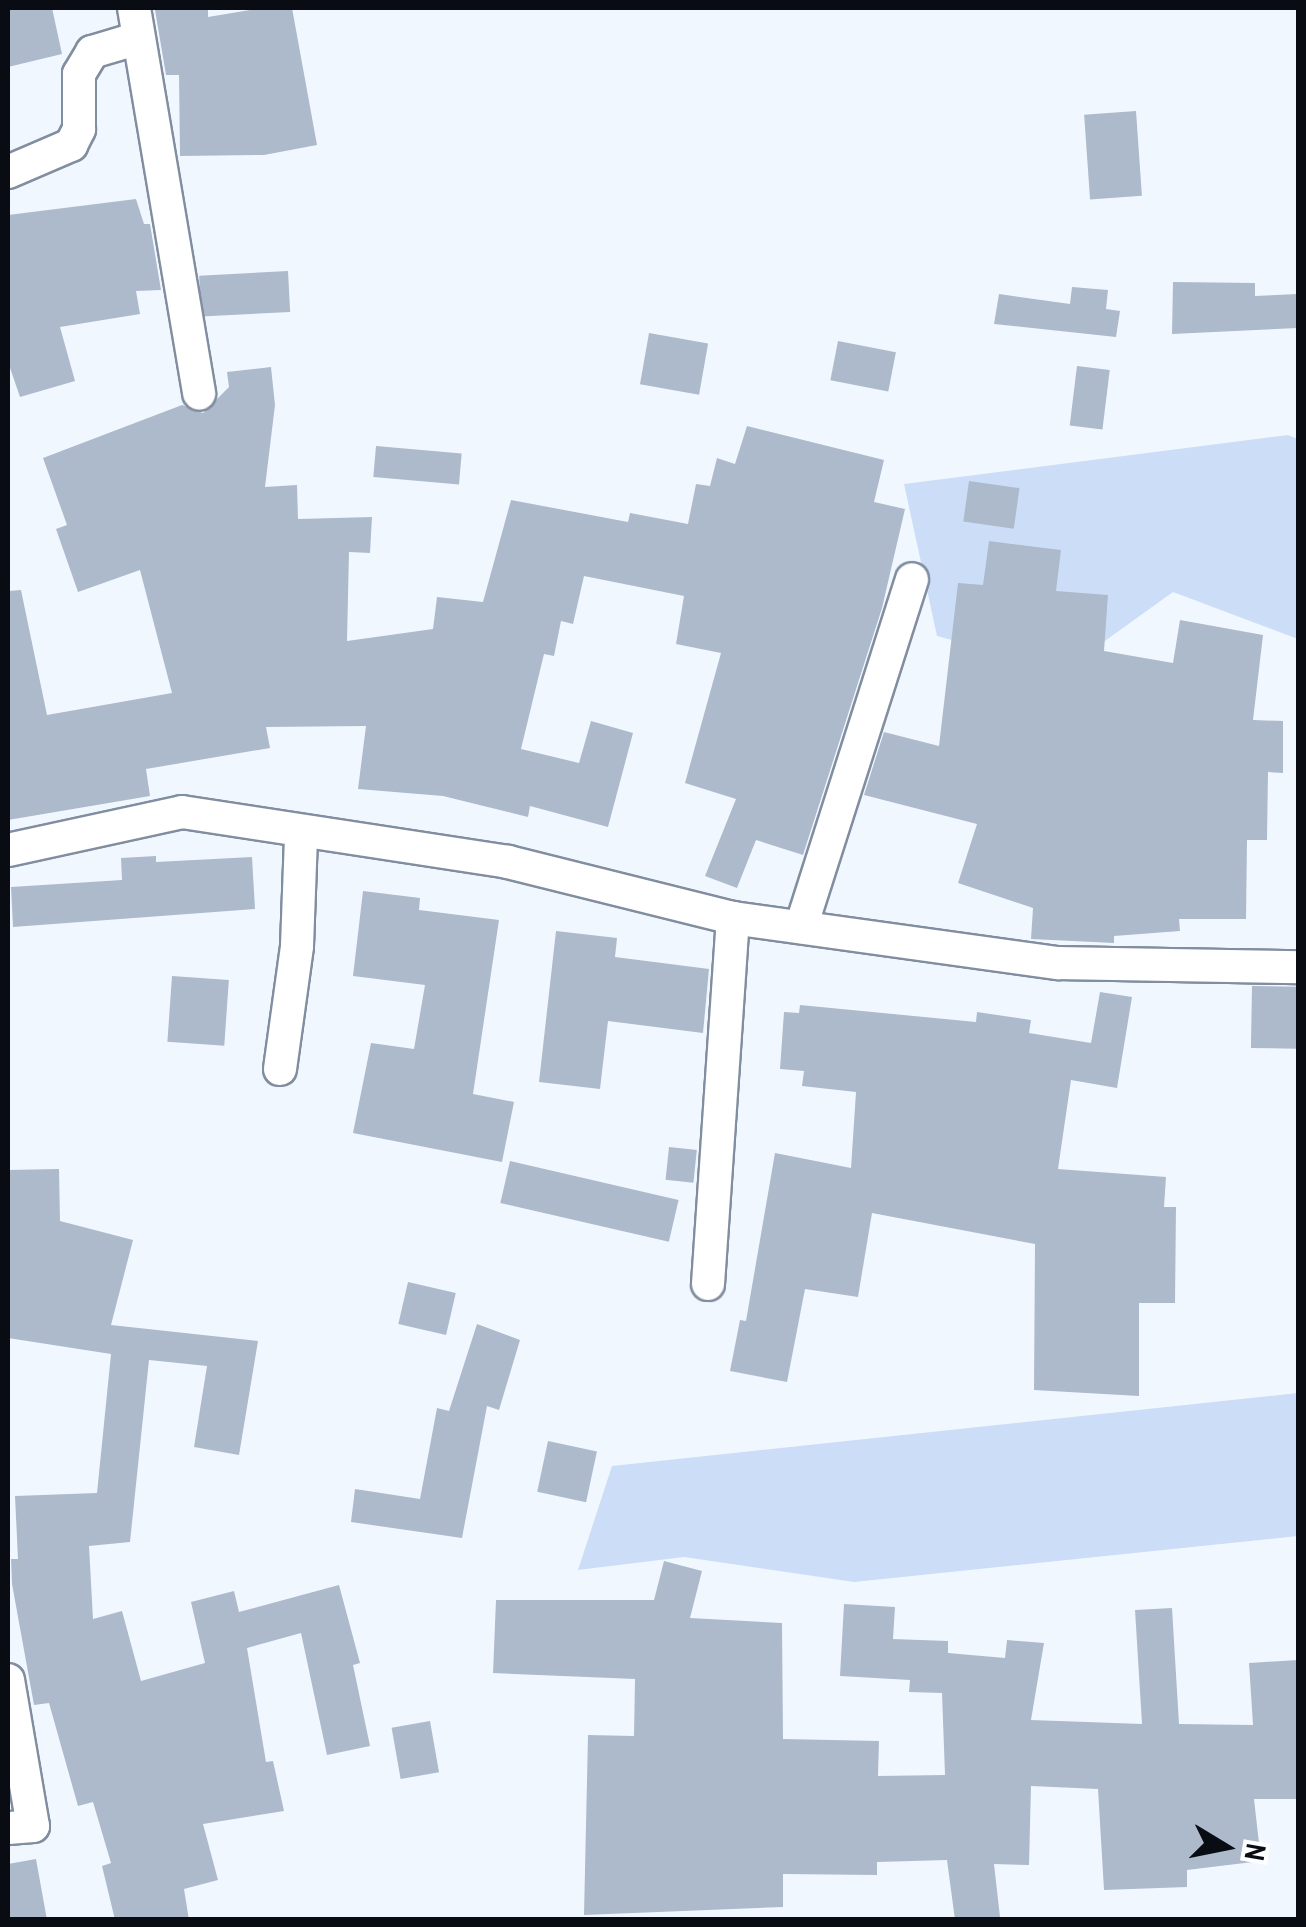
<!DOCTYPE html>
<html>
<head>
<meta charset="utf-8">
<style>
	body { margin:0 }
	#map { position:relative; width:1306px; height:1927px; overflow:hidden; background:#f1f7ff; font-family:"Archivo Narrow",sans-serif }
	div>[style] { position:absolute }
	.green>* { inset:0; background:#ccdef7 }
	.building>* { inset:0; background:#adbacc; transform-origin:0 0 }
	.roads { filter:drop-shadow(2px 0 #818e9f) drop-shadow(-2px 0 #818e9f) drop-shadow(0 2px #818e9f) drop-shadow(0 -2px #818e9f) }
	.minor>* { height:32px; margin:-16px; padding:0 16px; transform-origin:16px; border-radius:16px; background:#fff }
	span { translate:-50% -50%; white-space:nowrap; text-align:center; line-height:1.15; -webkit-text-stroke:8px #fff; paint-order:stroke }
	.frame { position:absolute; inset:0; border:10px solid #090d13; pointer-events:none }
	.north { position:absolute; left:1176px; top:1797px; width:100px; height:100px; -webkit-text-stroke:8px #fff; paint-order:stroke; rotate:100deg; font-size:28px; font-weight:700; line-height:40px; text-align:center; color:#090d13 }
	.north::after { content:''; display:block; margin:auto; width:35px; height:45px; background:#090d13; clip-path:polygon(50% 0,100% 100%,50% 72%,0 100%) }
</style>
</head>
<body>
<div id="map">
	<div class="green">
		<i style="clip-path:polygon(1288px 435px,1298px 439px,1298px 639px,1173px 592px,1084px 656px,978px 647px,937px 636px,904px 484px)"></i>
		<i style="clip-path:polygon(1298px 1393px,1298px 1536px,854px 1582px,684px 1557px,578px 1570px,612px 1466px)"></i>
	</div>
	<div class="building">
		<i style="clip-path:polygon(8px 8px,52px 8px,62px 54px,8px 67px)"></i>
		<i style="clip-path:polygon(262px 8px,292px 8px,317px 145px,264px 155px,180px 156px,179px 75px,166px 75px,155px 10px,208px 9px,208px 17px)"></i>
		<i style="left:1136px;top:111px;width:85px;height:52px;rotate:86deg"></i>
		<i style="clip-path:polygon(136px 199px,144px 224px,150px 224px,161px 290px,136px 291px,140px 314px,60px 327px,75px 381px,20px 397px,8px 362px,8px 215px)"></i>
		<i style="left:288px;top:271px;width:41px;height:89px;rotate:87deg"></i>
		<i style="clip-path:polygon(1173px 282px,1255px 283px,1255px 296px,1298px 294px,1298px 328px,1172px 334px)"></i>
		<i style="clip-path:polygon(1072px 287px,1108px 290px,1106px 309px,1120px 311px,1116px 337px,994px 324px,999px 294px,1070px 304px)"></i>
		<i style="left:649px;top:333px;width:60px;height:52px;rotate:10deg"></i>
		<i style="left:838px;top:341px;width:59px;height:40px;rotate:11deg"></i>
		<i style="left:1077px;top:366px;width:33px;height:60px;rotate:7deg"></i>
		<i style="clip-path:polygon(271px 367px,275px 405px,265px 487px,297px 485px,298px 519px,372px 517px,370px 553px,349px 552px,347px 641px,433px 629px,437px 597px,483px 602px,511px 500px,628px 522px,630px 513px,688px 524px,696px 484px,710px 486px,717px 458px,735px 464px,747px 426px,884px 460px,874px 502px,905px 509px,882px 608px,803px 855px,756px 840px,737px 888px,705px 876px,736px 799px,685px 783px,721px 653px,676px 644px,684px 596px,584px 576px,573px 624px,561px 621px,554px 656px,544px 654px,521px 749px,579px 763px,591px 721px,633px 733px,608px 827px,530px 806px,528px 817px,443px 796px,358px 789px,366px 726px,266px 727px,270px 748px,146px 769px,150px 796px,8px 820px,8px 591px,21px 590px,47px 715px,172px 693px,140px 570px,78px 592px,56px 529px,67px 525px,43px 458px,182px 405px,203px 413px,229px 387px,227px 372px)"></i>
		<i style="left:376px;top:446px;width:86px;height:31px;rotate:5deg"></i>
		<i style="left:969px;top:481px;width:51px;height:41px;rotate:8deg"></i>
		<i style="clip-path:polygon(989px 541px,1061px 550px,1056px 591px,1108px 595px,1104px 651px,1173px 663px,1180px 620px,1263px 635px,1253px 720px,1283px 721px,1283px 773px,1268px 772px,1267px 840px,1247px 840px,1246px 919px,1179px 919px,1180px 931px,1114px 936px,1114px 943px,1031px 939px,1033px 908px,958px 883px,977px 824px,864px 795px,884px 732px,939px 746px,958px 583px,983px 585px)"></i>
		<i style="clip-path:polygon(156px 856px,156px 862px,252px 857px,255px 909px,13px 927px,11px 887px,122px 880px,121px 858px)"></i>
		<i style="clip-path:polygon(363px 891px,420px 898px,419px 910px,499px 920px,473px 1094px,514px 1102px,502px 1162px,353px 1133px,371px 1043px,414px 1049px,425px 985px,353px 976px)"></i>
		<i style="clip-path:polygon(556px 931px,617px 938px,615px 957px,709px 969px,703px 1033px,608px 1021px,600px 1089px,539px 1082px)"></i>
		<i style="left:172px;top:976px;width:57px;height:66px;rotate:4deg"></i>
		<i style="left:1252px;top:986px;width:46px;height:62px;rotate:1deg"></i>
		<i style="clip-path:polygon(1100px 992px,1132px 997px,1117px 1088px,1071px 1080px,1058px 1169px,1166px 1177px,1164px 1207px,1176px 1207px,1175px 1303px,1139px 1303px,1139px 1396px,1034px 1390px,1035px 1244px,872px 1213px,858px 1297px,805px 1289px,787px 1382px,730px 1371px,740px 1320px,746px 1321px,775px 1153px,851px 1168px,856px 1092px,802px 1086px,804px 1071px,780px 1069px,784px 1012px,799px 1013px,800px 1005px,976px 1022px,977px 1012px,1031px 1020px,1029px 1033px,1091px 1043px)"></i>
		<i style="left:669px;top:1147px;width:28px;height:33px;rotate:6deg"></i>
		<i style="left:510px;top:1161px;width:173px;height:43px;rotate:13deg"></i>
		<i style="clip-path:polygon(59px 1169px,60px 1221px,133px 1240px,111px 1325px,258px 1341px,239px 1455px,194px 1447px,207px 1366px,149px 1360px,130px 1542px,89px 1546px,93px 1619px,122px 1611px,141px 1681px,205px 1663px,191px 1602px,234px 1591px,239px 1612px,339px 1585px,360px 1663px,353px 1665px,370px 1746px,327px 1755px,301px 1633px,247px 1648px,266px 1762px,273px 1761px,284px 1811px,203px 1824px,218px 1880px,184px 1889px,189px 1920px,115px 1920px,102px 1866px,111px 1863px,93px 1802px,78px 1806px,49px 1703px,34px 1705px,12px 1584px,11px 1559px,18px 1559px,15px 1496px,97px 1493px,111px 1354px,8px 1338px,8px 1170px)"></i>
		<i style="left:408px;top:1282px;width:49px;height:43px;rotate:13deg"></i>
		<i style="clip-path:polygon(477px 1324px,520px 1340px,499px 1410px,487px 1406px,462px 1538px,351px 1522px,355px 1489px,420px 1499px,437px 1408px,449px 1411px)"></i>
		<i style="left:548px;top:1441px;width:50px;height:52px;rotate:12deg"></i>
		<i style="clip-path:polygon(664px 1561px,702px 1571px,690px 1618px,782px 1623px,783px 1739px,879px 1741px,878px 1776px,945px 1775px,942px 1693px,909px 1692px,910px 1680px,840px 1676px,844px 1604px,895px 1607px,893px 1639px,948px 1641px,948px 1653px,1005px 1658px,1007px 1640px,1044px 1643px,1031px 1720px,1142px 1724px,1135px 1610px,1172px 1608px,1179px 1724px,1253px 1725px,1249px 1663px,1298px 1660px,1298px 1799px,1254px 1799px,1261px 1861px,1187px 1870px,1187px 1887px,1104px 1890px,1098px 1789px,1031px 1786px,1029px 1865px,994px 1864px,1000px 1917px,955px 1920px,947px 1860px,877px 1862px,877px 1875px,783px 1874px,783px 1907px,584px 1915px,588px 1735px,634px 1736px,635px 1679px,493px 1673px,496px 1600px,654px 1600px)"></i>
		<i style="left:430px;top:1721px;width:52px;height:39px;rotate:80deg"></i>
		<i style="clip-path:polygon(36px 1859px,47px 1920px,8px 1920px,8px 1864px)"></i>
	</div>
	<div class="roads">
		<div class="minor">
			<i style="left:134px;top:8px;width:391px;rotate:80.4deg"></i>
			<i style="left:8px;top:172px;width:69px;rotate:-23.2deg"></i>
			<i style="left:71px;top:145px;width:18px;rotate:-63deg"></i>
			<i style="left:79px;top:129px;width:55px;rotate:-90deg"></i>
			<i style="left:79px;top:74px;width:26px;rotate:-59deg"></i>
			<i style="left:92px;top:52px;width:46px;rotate:-16.5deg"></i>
			<i style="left:8px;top:850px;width:178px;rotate:-12.3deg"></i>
			<i style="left:182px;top:812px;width:330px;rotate:8.7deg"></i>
			<i style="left:508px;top:862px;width:232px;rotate:14deg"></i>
			<i style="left:733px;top:918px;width:328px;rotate:7.9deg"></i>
			<i style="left:1058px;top:963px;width:240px;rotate:1deg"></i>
			<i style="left:801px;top:927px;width:365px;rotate:-72.3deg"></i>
			<i style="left:280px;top:1069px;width:124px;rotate:-82.1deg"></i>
			<i style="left:297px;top:946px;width:111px;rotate:-87.9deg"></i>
			<i style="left:708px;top:1284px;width:367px;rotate:-86.1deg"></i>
			<i style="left:8px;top:1680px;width:148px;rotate:80.3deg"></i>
			<i style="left:33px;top:1826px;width:25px;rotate:175deg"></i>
		</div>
	</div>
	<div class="frame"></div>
	<div class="north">N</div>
</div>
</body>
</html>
